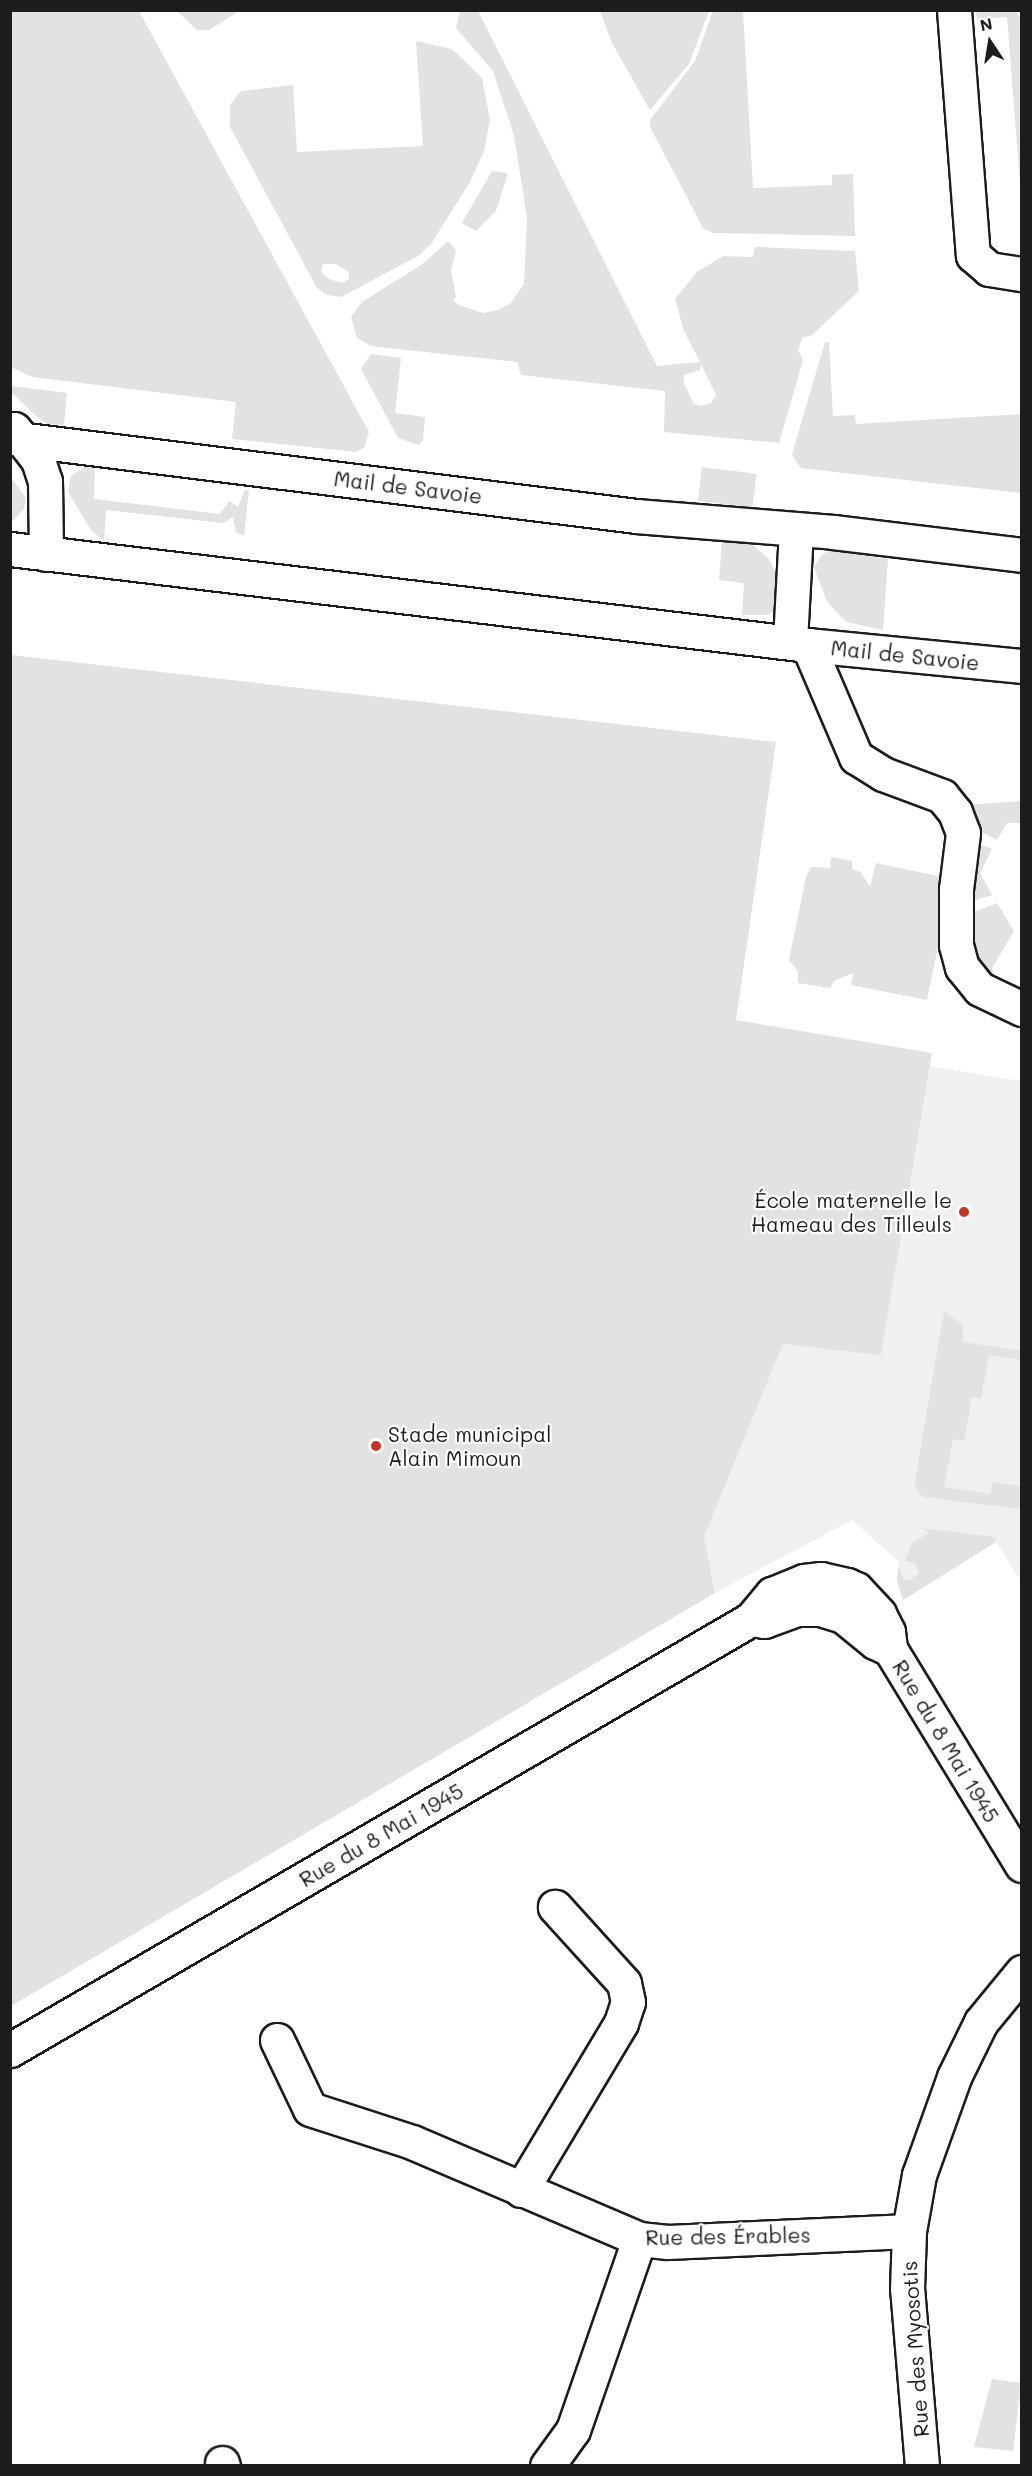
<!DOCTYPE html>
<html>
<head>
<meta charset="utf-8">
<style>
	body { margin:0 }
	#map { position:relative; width:1032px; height:2476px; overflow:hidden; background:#fff; font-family:Mali,sans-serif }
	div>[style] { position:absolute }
	.built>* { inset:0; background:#f0f0f0 }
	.green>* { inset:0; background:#e2e2e2; transform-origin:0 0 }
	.roads { filter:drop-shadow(2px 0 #1c1c1c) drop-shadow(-2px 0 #1c1c1c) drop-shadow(0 2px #1c1c1c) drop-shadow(0 -2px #1c1c1c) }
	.minor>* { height:33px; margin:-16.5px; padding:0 16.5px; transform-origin:16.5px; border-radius:16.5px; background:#fff }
	.dots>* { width:16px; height:16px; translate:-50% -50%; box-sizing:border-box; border:3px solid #fff; border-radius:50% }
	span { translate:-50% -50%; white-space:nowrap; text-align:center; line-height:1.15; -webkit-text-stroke:4.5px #fff; paint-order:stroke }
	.street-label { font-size:21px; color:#1c1c1c }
	.poi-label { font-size:21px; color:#1c1c1c }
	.right { translate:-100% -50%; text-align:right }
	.left { translate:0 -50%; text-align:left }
	.frame { position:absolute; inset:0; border:12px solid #1c1c1c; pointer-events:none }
	.north { position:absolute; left:960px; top:12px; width:60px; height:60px; -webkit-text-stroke:4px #fff; paint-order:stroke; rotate:348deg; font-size:16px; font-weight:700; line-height:24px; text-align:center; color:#1c1c1c }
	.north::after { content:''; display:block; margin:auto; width:21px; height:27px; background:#1c1c1c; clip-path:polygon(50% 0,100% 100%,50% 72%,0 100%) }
</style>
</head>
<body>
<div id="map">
	<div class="built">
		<i style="clip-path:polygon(930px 1066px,1021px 1081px,1021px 1581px,996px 1542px,903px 1600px,897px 1581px,899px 1562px,852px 1520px,715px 1593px,704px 1537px,783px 1344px,881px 1354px)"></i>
	</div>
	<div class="green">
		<i style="clip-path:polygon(11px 10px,139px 11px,369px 432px,364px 448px,356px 452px,232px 439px,236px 402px,32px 377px,11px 367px)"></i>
		<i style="clip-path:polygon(177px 11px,239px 11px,209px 30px,197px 30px)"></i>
		<i style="clip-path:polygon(evenodd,460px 11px,478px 11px,657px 366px,700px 362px,684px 331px,675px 299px,697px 272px,723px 256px,753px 257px,755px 247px,855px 251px,859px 291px,811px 336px,803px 337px,798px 350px,803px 360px,779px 443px,664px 432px,665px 391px,521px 375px,517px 362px,371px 346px,357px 338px,351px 317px,362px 302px,424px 263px,448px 241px,456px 250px,451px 270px,456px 297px,453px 300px,459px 305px,483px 313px,498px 310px,510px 304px,524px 284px,527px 217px,514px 136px,493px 71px,456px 28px,460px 11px,701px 364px,716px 395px,711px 403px,701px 406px,694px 404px,684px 383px,684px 375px,700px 370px,701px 364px)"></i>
		<i style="clip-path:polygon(600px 11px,709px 11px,689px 64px,650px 110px,612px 43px)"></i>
		<i style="clip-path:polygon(713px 11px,743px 11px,753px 188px,832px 185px,832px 175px,853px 174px,855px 236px,713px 233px,703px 228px,650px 127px,650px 120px,695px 61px)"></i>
		<i style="clip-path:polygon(976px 11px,1016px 11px,1021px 20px,1021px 196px,1007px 17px,977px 19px)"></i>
		<i style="clip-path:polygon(evenodd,416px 41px,452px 49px,482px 78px,490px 120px,484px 151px,470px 182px,431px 244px,418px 256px,341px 297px,327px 295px,317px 288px,230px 127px,230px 105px,241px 91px,293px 85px,297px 152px,423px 146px,416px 41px,323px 264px,336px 264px,349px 272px,349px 279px,342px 283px,329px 279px,321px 272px,323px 264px)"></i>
		<i style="clip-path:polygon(492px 171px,508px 173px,496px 211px,476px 231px,462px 223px)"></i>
		<i style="clip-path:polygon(825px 342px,829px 342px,833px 416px,855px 415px,856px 424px,1021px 414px,1021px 493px,800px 468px,792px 454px)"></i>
		<i style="clip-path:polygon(371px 354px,401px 358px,395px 413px,425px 417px,423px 440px,419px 445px,398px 438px,361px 369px)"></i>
		<i style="clip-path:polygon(12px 386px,67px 393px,64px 425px,48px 424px,36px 416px,11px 392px)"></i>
		<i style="clip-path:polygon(86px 466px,95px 466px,94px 499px,220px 514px,229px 501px,238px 507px,245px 489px,249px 491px,244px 536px,236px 532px,233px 517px,223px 523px,106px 510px,104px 541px,91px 530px,68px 492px,71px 476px)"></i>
		<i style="left:702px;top:467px;width:55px;height:34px;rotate:7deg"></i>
		<i style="clip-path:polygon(10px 476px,26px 498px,24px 509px,11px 523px)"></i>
		<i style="clip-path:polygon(722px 540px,753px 545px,769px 559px,782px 584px,780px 608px,767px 615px,742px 615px,744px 583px,719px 580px)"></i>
		<i style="clip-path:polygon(830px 551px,888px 559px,883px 630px,846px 622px,826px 600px,814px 567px,822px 554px)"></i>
		<i style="clip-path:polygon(11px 655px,776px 742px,736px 1020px,932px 1053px,881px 1355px,783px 1344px,704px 1537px,715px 1593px,11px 2006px)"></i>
		<i style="clip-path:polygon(1021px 801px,1021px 823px,1007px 823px,997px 840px,971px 827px,966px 805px)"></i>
		<i style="clip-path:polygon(972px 842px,992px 849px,980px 873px,992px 895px,963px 904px)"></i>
		<i style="clip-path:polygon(831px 857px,852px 861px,852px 869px,860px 872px,870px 886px,876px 863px,952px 879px,927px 1000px,851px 985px,853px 973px,834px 981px,830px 988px,798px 983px,798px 971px,789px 960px,806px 877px,811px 867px,830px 868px)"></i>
		<i style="clip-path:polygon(997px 903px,1014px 931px,992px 968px,998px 984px,1016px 984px,1016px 996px,985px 984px,963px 916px)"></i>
		<i style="clip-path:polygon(944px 1311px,963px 1326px,963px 1342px,1021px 1351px,1022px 1360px,989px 1355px,981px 1399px,972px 1397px,964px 1441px,953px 1439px,944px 1487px,990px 1494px,993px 1482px,1021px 1486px,1020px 1509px,924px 1497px,917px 1492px,915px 1482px)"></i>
		<i style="clip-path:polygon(922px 1528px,995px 1537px,996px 1542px,903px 1600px,897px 1581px,898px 1566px,904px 1580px,911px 1580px,919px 1572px,915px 1563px,905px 1561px,912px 1543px,929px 1533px)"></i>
		<i style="clip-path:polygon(992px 2379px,1021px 2383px,1013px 2451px,974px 2447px)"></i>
	</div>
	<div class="roads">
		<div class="minor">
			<i style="left:954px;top:10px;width:246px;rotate:85.6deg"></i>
			<i style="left:973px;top:255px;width:21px;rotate:41deg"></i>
			<i style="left:989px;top:269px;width:33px;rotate:9deg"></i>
			<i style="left:14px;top:429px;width:39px;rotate:52deg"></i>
			<i style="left:38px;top:460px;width:22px;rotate:72deg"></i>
			<i style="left:45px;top:481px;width:73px;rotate:89.2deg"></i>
			<i style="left:10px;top:438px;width:631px;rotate:7.1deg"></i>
			<i style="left:636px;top:516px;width:198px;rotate:4.6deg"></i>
			<i style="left:833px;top:532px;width:190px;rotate:6.9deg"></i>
			<i style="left:10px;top:549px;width:804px;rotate:6.86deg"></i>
			<i style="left:808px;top:645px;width:215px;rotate:5.6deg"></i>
			<i style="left:790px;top:641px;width:112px;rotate:-86.9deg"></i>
			<i style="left:808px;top:645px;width:122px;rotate:66.8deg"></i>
			<i style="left:856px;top:757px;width:32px;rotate:32deg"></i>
			<i style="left:883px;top:774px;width:63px;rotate:20.4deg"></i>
			<i style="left:942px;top:796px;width:21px;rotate:51deg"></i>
			<i style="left:955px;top:812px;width:22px;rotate:69deg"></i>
			<i style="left:963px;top:833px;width:56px;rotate:97.1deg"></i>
			<i style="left:956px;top:889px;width:56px;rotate:90deg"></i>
			<i style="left:956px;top:945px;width:23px;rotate:75deg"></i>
			<i style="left:962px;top:967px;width:28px;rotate:51deg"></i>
			<i style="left:980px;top:989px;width:47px;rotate:25.5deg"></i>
			<i style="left:751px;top:1619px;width:13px;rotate:9deg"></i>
			<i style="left:764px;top:1621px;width:35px;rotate:-20deg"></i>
			<i style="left:797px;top:1609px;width:23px"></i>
			<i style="left:820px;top:1609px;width:24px;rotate:17deg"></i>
			<i style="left:843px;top:1616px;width:41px;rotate:39.1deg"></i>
			<i style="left:875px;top:1642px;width:17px;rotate:25deg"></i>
			<i style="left:277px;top:2040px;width:76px;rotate:64.4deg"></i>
			<i style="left:310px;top:2109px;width:107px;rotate:17.9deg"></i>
			<i style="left:412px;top:2142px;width:247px;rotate:23.1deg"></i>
			<i style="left:639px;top:2239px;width:29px;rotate:6deg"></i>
			<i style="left:668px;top:2242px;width:241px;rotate:-2.6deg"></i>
			<i style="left:10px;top:2050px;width:857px;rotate:-30.18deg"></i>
			<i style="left:751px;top:1619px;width:33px;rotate:-50deg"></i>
			<i style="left:772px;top:1594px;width:35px;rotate:-22deg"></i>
			<i style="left:804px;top:1581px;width:17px;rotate:-7deg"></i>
			<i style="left:821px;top:1579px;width:27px;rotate:13deg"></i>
			<i style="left:847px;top:1585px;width:10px;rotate:24deg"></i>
			<i style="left:856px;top:1589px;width:34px;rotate:47deg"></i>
			<i style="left:879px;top:1614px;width:20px;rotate:63deg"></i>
			<i style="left:888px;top:1632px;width:17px;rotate:83deg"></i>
			<i style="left:890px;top:1649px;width:253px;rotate:58.6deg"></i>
			<i style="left:521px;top:2190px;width:195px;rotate:-59.1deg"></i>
			<i style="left:621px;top:2023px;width:22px;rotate:-72deg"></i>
			<i style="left:628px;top:2002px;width:19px;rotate:-102deg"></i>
			<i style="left:624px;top:1983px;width:103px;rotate:-132.2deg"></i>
			<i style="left:222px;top:2463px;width:3px;rotate:72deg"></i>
			<i style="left:547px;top:2466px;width:44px;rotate:-54.2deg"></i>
			<i style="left:573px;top:2430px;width:202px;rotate:-70.9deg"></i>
			<i style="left:922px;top:2466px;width:178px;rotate:-94.8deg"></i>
			<i style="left:907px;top:2289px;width:58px;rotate:-88deg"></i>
			<i style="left:909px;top:2231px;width:57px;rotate:-79.9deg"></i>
			<i style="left:919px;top:2175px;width:104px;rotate:-70.3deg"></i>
			<i style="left:954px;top:2077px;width:61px;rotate:-63.9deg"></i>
			<i style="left:981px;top:2022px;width:65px;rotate:-50.6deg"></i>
		</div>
	</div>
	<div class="dots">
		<i style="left:964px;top:1212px;background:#c8321e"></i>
		<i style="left:376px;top:1446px;background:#c8321e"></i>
	</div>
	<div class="street-label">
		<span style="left:408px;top:487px;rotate:7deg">Mail de Savoie</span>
		<span style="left:905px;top:655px;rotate:6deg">Mail de Savoie</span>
		<span style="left:946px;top:1741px;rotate:59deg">Rue du 8 Mai 1945</span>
		<span style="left:381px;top:1835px;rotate:-30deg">Rue du 8 Mai 1945</span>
		<span style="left:728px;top:2236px;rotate:-1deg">Rue des Érables</span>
		<span style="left:915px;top:2349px;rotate:-94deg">Rue des Myosotis</span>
	</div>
	<div class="poi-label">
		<span class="right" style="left:952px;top:1212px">École maternelle le<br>Hameau des Tilleuls</span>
		<span class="left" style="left:388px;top:1446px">Stade municipal<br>Alain Mimoun</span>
	</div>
	<div class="frame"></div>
	<div class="north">N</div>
</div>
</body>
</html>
